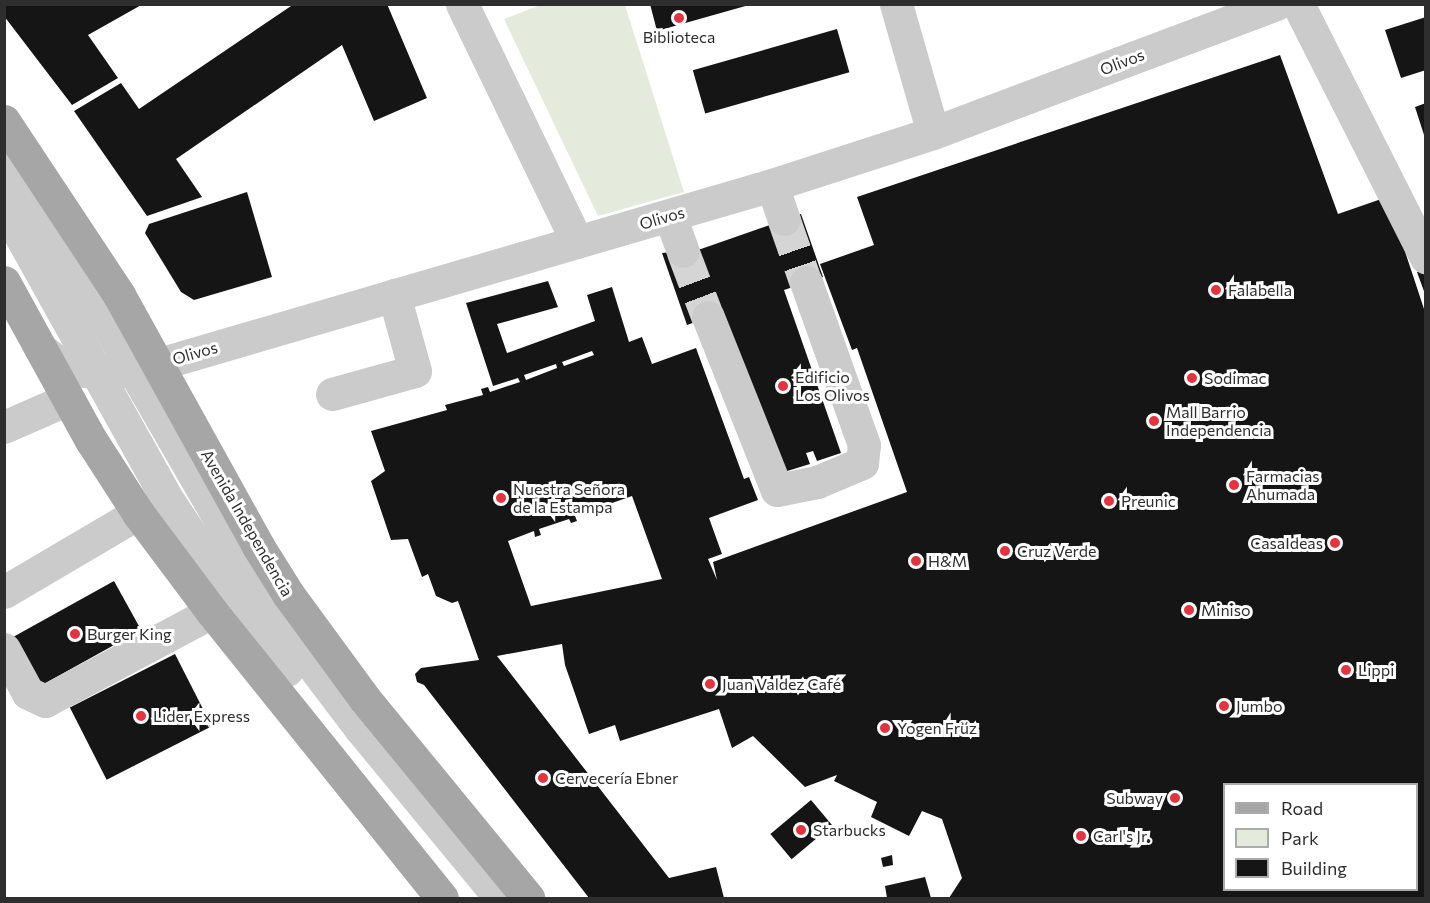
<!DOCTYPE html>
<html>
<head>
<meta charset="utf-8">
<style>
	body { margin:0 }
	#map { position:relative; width:1430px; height:903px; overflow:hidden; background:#fff; font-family:Commissioner,sans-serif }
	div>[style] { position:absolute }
	.green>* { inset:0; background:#e4ebdc }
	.building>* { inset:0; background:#151515; transform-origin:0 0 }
	.minor-tunnel>* { height:33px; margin-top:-16.5px; transform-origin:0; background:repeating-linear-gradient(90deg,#d5d5d5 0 33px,transparent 0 49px) }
	.minor>* { height:33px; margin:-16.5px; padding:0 16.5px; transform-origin:16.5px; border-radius:16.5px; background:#cbcbcb }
	.major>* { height:33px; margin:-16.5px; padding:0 16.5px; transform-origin:16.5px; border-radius:16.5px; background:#a6a6a6 }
	.dots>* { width:16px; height:16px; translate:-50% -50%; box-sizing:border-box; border:3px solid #fff; border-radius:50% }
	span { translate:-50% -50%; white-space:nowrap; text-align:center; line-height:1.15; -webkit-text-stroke:6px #fff; paint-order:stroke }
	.poi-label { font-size:16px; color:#2e2e2e }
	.left { translate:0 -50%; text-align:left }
	.right { translate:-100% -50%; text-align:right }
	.street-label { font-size:16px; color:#2e2e2e }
	.frame { position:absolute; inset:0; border:6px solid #2e2e2e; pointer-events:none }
	.legend { position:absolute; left:1223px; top:783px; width:195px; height:108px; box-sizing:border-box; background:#fff; border:2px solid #ababab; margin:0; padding:8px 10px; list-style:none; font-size:18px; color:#2e2e2e }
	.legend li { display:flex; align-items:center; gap:12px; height:30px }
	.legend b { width:30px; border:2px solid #ababab }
</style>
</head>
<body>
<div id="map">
	<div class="green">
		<i style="clip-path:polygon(543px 4px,625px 5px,684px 192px,598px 216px,504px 19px)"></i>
	</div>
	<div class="building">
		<i style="clip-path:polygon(4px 4px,143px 4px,88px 35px,118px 78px,72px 105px,4px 16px)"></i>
		<i style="clip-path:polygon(294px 4px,387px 4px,427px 98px,374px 121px,342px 45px,176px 159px,202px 197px,147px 216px,74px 111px,121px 83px,139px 109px)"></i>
		<i style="clip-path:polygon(650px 4px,749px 4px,749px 5px,657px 31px)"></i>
		<i style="clip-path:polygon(1426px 17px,1426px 70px,1401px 78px,1385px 30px)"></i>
		<i style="left:837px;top:29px;width:45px;height:150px;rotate:74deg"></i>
		<i style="clip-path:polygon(evenodd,1280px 55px,1338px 214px,1387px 197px,1426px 315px,1426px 898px,949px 898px,962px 878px,942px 819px,922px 811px,909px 836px,871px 817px,877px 802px,834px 781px,837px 775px,805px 787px,753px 736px,732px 748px,719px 709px,620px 741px,615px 725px,589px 734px,565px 665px,562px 644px,497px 656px,669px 878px,716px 867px,724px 898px,589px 898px,424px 685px,417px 682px,415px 674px,421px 668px,479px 660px,458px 601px,452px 603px,436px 596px,428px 574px,422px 577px,408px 539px,391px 540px,371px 481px,385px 471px,371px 431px,447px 410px,445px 405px,483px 395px,481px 389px,488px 387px,490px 392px,520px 382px,518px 378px,493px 386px,466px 303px,548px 281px,558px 307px,497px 324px,507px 353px,595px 321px,587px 295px,612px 287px,629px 342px,642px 337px,652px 364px,696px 348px,744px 479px,749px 477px,758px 500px,709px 518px,722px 554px,708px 559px,717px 580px,713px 562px,907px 492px,857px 348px,852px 350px,820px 264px,874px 245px,857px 197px,1280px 55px,592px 351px,594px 355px,564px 366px,562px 362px,592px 351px,1280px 55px,556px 364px,557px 368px,526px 380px,524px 375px,556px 364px,1280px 55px,632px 496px,662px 579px,531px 606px,508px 541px,534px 531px,535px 537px,541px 535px,539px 529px,569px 519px,571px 523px,577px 521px,575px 516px,632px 496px,1280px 55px,1224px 784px,1416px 784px,1416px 890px,1224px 890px,1224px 784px)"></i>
		<i style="clip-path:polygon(1426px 103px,1426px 138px,1425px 138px,1415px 107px)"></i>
		<i style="clip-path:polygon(247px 192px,272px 277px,194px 300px,181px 292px,145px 233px,149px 224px)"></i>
		<i style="clip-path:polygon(801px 214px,823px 277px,784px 290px,841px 453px,817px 461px,813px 451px,806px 453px,810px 464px,784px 472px,723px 312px,687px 325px,662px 253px,701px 249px)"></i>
		<i style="clip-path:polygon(1426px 269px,1426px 294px,1425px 294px,1417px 272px)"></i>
		<i style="left:114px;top:581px;width:56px;height:120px;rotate:61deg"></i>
		<i style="left:175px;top:654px;width:81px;height:118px;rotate:63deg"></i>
		<i style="left:811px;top:800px;width:33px;height:53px;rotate:50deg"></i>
		<i style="clip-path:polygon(892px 855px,893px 865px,883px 867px,881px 858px)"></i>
		<i style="clip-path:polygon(925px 877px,931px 898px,887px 898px,885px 886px)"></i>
	</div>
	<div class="minor-tunnel">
		<i style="left:784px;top:219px;width:67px;rotate:70.8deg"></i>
		<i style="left:683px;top:251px;width:71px;rotate:69.3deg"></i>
	</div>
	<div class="minor">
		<i style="left:462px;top:4px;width:264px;rotate:64.2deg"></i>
		<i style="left:896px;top:4px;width:134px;rotate:74deg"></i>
		<i style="left:1298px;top:4px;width:284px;rotate:63.2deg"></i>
		<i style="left:4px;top:164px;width:146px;rotate:56.4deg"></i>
		<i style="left:85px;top:286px;width:386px;rotate:60deg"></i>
		<i style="left:278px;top:620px;width:136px;rotate:52.8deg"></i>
		<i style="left:360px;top:728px;width:220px;rotate:50.5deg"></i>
		<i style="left:772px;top:185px;width:36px;rotate:71deg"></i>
		<i style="left:4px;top:206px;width:339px;rotate:60.9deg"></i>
		<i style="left:169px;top:502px;width:126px;rotate:56.3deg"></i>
		<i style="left:239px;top:607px;width:79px;rotate:52.7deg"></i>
		<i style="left:670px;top:216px;width:37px;rotate:70deg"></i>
		<i style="left:708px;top:317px;width:186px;rotate:68.3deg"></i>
		<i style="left:777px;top:490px;width:41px;rotate:-11.3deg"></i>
		<i style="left:817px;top:482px;width:49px;rotate:-22.9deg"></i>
		<i style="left:862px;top:463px;width:18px;rotate:-84deg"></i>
		<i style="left:864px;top:445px;width:173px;rotate:-109.6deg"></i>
		<i style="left:40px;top:348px;width:19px;rotate:39deg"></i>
		<i style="left:55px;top:360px;width:33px;rotate:20deg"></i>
		<i style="left:86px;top:371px;width:49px"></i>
		<i style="left:135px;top:371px;width:664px;rotate:-16.28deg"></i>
		<i style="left:772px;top:185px;width:169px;rotate:-17.9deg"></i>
		<i style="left:933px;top:133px;width:366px;rotate:-20.6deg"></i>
		<i style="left:332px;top:394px;width:86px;rotate:-15.5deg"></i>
		<i style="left:415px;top:371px;width:79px;rotate:-105.4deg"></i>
		<i style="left:4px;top:427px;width:70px;rotate:-23.6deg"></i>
		<i style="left:4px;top:592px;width:156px;rotate:-30.5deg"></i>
		<i style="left:4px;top:649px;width:50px;rotate:61.4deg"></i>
		<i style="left:28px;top:693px;width:19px;rotate:25deg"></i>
		<i style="left:45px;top:701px;width:189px;rotate:-28.1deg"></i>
	</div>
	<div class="major">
		<i style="left:4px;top:121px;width:209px;rotate:56.5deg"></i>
		<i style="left:119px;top:295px;width:287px;rotate:61deg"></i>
		<i style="left:258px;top:546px;width:57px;rotate:58deg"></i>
		<i style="left:288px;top:594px;width:129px;rotate:53.8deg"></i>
		<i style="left:364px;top:698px;width:259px;rotate:50.6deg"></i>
		<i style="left:4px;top:282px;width:180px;rotate:61.2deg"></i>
		<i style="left:91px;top:440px;width:87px;rotate:57.2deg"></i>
		<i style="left:138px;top:513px;width:124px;rotate:53.2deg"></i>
		<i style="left:212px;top:612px;width:367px;rotate:51.2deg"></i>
	</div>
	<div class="dots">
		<i style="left:679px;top:18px;background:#e2343e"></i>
		<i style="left:1216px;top:290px;background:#e2343e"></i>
		<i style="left:1192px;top:378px;background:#e2343e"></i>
		<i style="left:783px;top:386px;background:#e2343e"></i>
		<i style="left:1154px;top:421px;background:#e2343e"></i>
		<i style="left:1234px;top:485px;background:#e2343e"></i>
		<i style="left:501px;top:498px;background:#e2343e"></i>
		<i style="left:1109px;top:501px;background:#e2343e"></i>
		<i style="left:1335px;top:543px;background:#e2343e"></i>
		<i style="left:1005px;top:551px;background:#e2343e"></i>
		<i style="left:916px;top:561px;background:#e2343e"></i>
		<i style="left:1189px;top:610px;background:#e2343e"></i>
		<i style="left:75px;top:634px;background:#e2343e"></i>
		<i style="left:1346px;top:670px;background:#e2343e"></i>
		<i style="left:710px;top:684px;background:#e2343e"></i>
		<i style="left:1224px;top:706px;background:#e2343e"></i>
		<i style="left:141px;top:716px;background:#e2343e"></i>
		<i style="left:885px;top:728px;background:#e2343e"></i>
		<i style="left:543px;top:778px;background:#e2343e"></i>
		<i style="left:1175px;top:798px;background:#e2343e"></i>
		<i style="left:801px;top:830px;background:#e2343e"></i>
		<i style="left:1081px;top:836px;background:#e2343e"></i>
	</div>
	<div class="poi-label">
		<span style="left:679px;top:37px">Biblioteca</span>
		<span class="left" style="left:1228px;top:290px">Falabella</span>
		<span class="left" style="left:795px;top:386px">Edificio<br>Los Olivos</span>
		<span class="left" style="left:1204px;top:378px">Sodimac</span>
		<span class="left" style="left:1166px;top:421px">Mall Barrio<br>Independencia</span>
		<span class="left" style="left:1246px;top:485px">Farmacias<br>Ahumada</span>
		<span class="left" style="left:513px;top:498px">Nuestra Señora<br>de la Estampa</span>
		<span class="left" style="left:1121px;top:501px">Preunic</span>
		<span class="right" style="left:1323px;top:543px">CasaIdeas</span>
		<span class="left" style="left:1017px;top:551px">Cruz Verde</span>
		<span class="left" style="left:928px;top:561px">H&amp;M</span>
		<span class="left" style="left:1201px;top:610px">Miniso</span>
		<span class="left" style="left:87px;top:634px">Burger King</span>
		<span class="left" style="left:1358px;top:670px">Lippi</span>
		<span class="left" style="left:722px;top:684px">Juan Valdez Café</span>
		<span class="left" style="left:1236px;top:706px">Jumbo</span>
		<span class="left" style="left:153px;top:716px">Lider Express</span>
		<span class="left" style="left:897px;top:728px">Yogen Früz</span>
		<span class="left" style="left:555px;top:778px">Cervecería Ebner</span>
		<span class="right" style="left:1163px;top:798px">Subway</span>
		<span class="left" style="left:813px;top:830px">Starbucks</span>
		<span class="left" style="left:1093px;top:836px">Carl's Jr.</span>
	</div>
	<div class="street-label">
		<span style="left:1122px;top:62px;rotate:-21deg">Olivos</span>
		<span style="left:662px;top:218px;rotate:-16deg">Olivos</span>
		<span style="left:195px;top:353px;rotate:-16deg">Olivos</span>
		<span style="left:247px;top:523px;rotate:60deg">Avenida Independencia</span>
	</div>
	<div class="frame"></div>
	<ul class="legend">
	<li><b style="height:8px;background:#a6a6a6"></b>Road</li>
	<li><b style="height:16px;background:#e4ebdc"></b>Park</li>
	<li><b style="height:16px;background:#151515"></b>Building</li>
	</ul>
</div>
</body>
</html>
